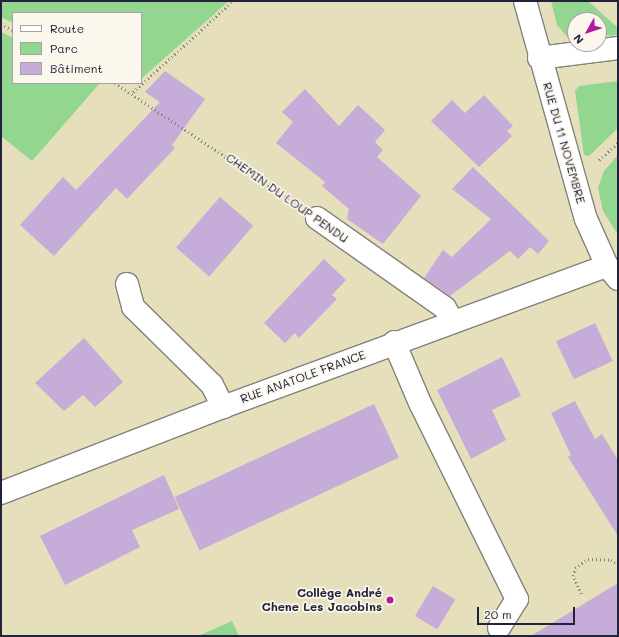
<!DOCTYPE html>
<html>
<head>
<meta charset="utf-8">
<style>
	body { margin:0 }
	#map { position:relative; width:619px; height:637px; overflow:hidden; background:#e5e0bb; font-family:Mali,sans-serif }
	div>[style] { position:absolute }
	.green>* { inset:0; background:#92d68f }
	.building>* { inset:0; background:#c6acd9; transform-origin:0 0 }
	.path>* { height:2.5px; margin-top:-1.25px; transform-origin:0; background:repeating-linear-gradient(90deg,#84817b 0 1px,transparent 0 4px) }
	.roads { filter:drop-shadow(1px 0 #84817b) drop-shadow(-1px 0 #84817b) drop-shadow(0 1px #84817b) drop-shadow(0 -1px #84817b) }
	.minor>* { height:22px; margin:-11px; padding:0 11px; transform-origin:11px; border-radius:11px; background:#fff }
	.dots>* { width:11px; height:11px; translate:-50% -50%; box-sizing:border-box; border:2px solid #fbf7ec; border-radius:50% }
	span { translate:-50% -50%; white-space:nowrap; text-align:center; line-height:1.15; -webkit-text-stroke:3.5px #fbf7ec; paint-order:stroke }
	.street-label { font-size:12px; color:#22223b }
	.poi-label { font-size:12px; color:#22223b; font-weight:700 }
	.right { translate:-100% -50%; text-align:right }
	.frame { position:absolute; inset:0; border:2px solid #22223b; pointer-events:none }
	.legend { position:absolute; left:12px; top:12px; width:130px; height:72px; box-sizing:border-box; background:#fbf7ec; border:1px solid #a4a2a5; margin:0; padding:5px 7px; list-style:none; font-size:12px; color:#22223b }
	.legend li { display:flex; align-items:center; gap:8px; height:20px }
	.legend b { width:20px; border:1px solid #a4a2a5 }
	.north { position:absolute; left:567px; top:12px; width:40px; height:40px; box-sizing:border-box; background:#fbf7ec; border:1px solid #a4a2a5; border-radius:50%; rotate:231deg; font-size:11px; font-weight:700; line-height:16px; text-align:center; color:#22223b }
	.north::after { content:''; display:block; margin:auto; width:14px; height:18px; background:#b5179e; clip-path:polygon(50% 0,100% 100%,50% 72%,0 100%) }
	.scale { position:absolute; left:477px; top:607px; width:98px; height:18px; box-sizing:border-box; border:2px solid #22223b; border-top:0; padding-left:5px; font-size:12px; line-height:14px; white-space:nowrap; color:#22223b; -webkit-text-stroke:3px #fbf7ec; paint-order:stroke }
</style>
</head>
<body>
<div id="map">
	<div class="green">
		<i style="clip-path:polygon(1px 1px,229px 1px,141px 79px,141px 13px,13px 13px,13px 23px,1px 17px)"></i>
		<i style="clip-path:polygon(551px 1px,588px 1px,617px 27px,618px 35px,599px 36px,599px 20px,575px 20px,575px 38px,569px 39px,557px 25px)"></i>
		<i style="clip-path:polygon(1px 32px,13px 38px,13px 83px,100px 83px,32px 161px,1px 136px)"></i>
		<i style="clip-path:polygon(618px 81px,618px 128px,589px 156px,584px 155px,575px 91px,579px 86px)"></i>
		<i style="clip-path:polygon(618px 155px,618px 235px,603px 211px,598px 188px,604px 171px)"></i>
		<i style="clip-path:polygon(232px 621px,239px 636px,198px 636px)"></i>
	</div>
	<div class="building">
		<i style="clip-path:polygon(165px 71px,205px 99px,172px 145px,175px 148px,127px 199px,116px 188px,54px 256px,20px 225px,63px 177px,76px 190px,160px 102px,145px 92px)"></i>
		<i style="clip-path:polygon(305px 89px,339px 126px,358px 105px,385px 130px,375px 142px,383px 150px,377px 157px,421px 196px,383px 244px,347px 219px,349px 209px,322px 186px,325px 182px,276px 143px,293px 122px,282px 112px)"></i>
		<i style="clip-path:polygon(484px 95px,513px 126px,507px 131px,512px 136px,479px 167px,431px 121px,452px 100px,465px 113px)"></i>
		<i style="clip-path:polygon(473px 167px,549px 241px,538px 254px,530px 247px,518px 259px,510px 251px,450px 296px,424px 278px,443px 250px,452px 257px,491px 219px,452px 189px)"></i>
		<i style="left:220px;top:197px;width:44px;height:67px;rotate:41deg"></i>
		<i style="clip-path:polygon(324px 259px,346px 280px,332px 295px,337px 299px,299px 338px,295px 333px,285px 343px,264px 323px)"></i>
		<i style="left:595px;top:323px;width:42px;height:43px;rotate:65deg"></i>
		<i style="clip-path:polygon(84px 338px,123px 382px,95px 407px,83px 395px,64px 411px,35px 383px)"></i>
		<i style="clip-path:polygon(502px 357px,521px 396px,492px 410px,506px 440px,471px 459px,437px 390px)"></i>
		<i style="clip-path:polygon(575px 401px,595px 439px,602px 434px,618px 460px,618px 536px,568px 457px,571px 455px,551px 413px)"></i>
		<i style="left:374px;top:404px;width:59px;height:220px;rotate:65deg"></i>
		<i style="clip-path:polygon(164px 475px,179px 509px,132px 530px,140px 547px,65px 585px,40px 536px)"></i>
		<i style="clip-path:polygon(618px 583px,618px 636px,531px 636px)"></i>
		<i style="left:433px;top:586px;width:26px;height:35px;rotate:31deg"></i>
	</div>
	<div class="path">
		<i style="left:1px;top:24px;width:13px;rotate:27deg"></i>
		<i style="left:115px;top:83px;width:216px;rotate:33.7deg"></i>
		<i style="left:133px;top:92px;width:135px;rotate:-42.3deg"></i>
		<i style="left:599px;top:160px;width:25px;rotate:-42deg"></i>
		<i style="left:581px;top:594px;width:20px;rotate:-114deg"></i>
		<i style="left:573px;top:576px;width:8px;rotate:-76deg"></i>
		<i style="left:575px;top:568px;width:16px;rotate:-35deg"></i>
		<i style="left:588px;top:559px;width:23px;rotate:2deg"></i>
		<i style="left:611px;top:560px;width:8px;rotate:30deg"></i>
	</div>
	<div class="roads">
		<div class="minor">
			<i style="left:525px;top:1px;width:226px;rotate:74.4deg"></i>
			<i style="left:586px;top:219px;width:51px;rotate:65.9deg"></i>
			<i style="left:607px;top:266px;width:17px;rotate:50deg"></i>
			<i style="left:539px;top:58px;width:80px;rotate:-7.2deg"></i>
			<i style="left:317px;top:218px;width:156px;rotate:35.1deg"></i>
			<i style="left:445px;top:308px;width:15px;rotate:62deg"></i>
			<i style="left:127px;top:284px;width:24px;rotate:75deg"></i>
			<i style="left:133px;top:307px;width:111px;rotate:44.6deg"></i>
			<i style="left:212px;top:385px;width:25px;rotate:63deg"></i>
			<i style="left:394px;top:342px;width:66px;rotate:66.9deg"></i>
			<i style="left:420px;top:403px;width:219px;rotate:63.7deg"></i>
			<i style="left:517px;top:599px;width:34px;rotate:122deg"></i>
			<i style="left:1px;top:493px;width:238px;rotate:-21.2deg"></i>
			<i style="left:223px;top:407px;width:409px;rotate:-20.2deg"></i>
		</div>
	</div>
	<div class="dots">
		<i style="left:390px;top:600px;background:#b5179e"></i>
	</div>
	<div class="street-label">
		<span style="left:564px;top:143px;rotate:74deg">RUE DU 11 NOVEMBRE</span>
		<span style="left:287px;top:198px;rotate:35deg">CHEMIN DU LOUP PENDU</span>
		<span style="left:303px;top:377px;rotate:-20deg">RUE ANATOLE FRANCE</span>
	</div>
	<div class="poi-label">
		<span class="right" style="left:382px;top:600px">Collège André<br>Chene Les Jacobins</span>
	</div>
	<div class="frame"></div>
	<ul class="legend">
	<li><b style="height:5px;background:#fff"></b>Route</li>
	<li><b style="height:11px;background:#92d68f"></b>Parc</li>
	<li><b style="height:11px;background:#c6acd9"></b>Bâtiment</li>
	</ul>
	<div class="north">N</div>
	<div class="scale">20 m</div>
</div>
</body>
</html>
